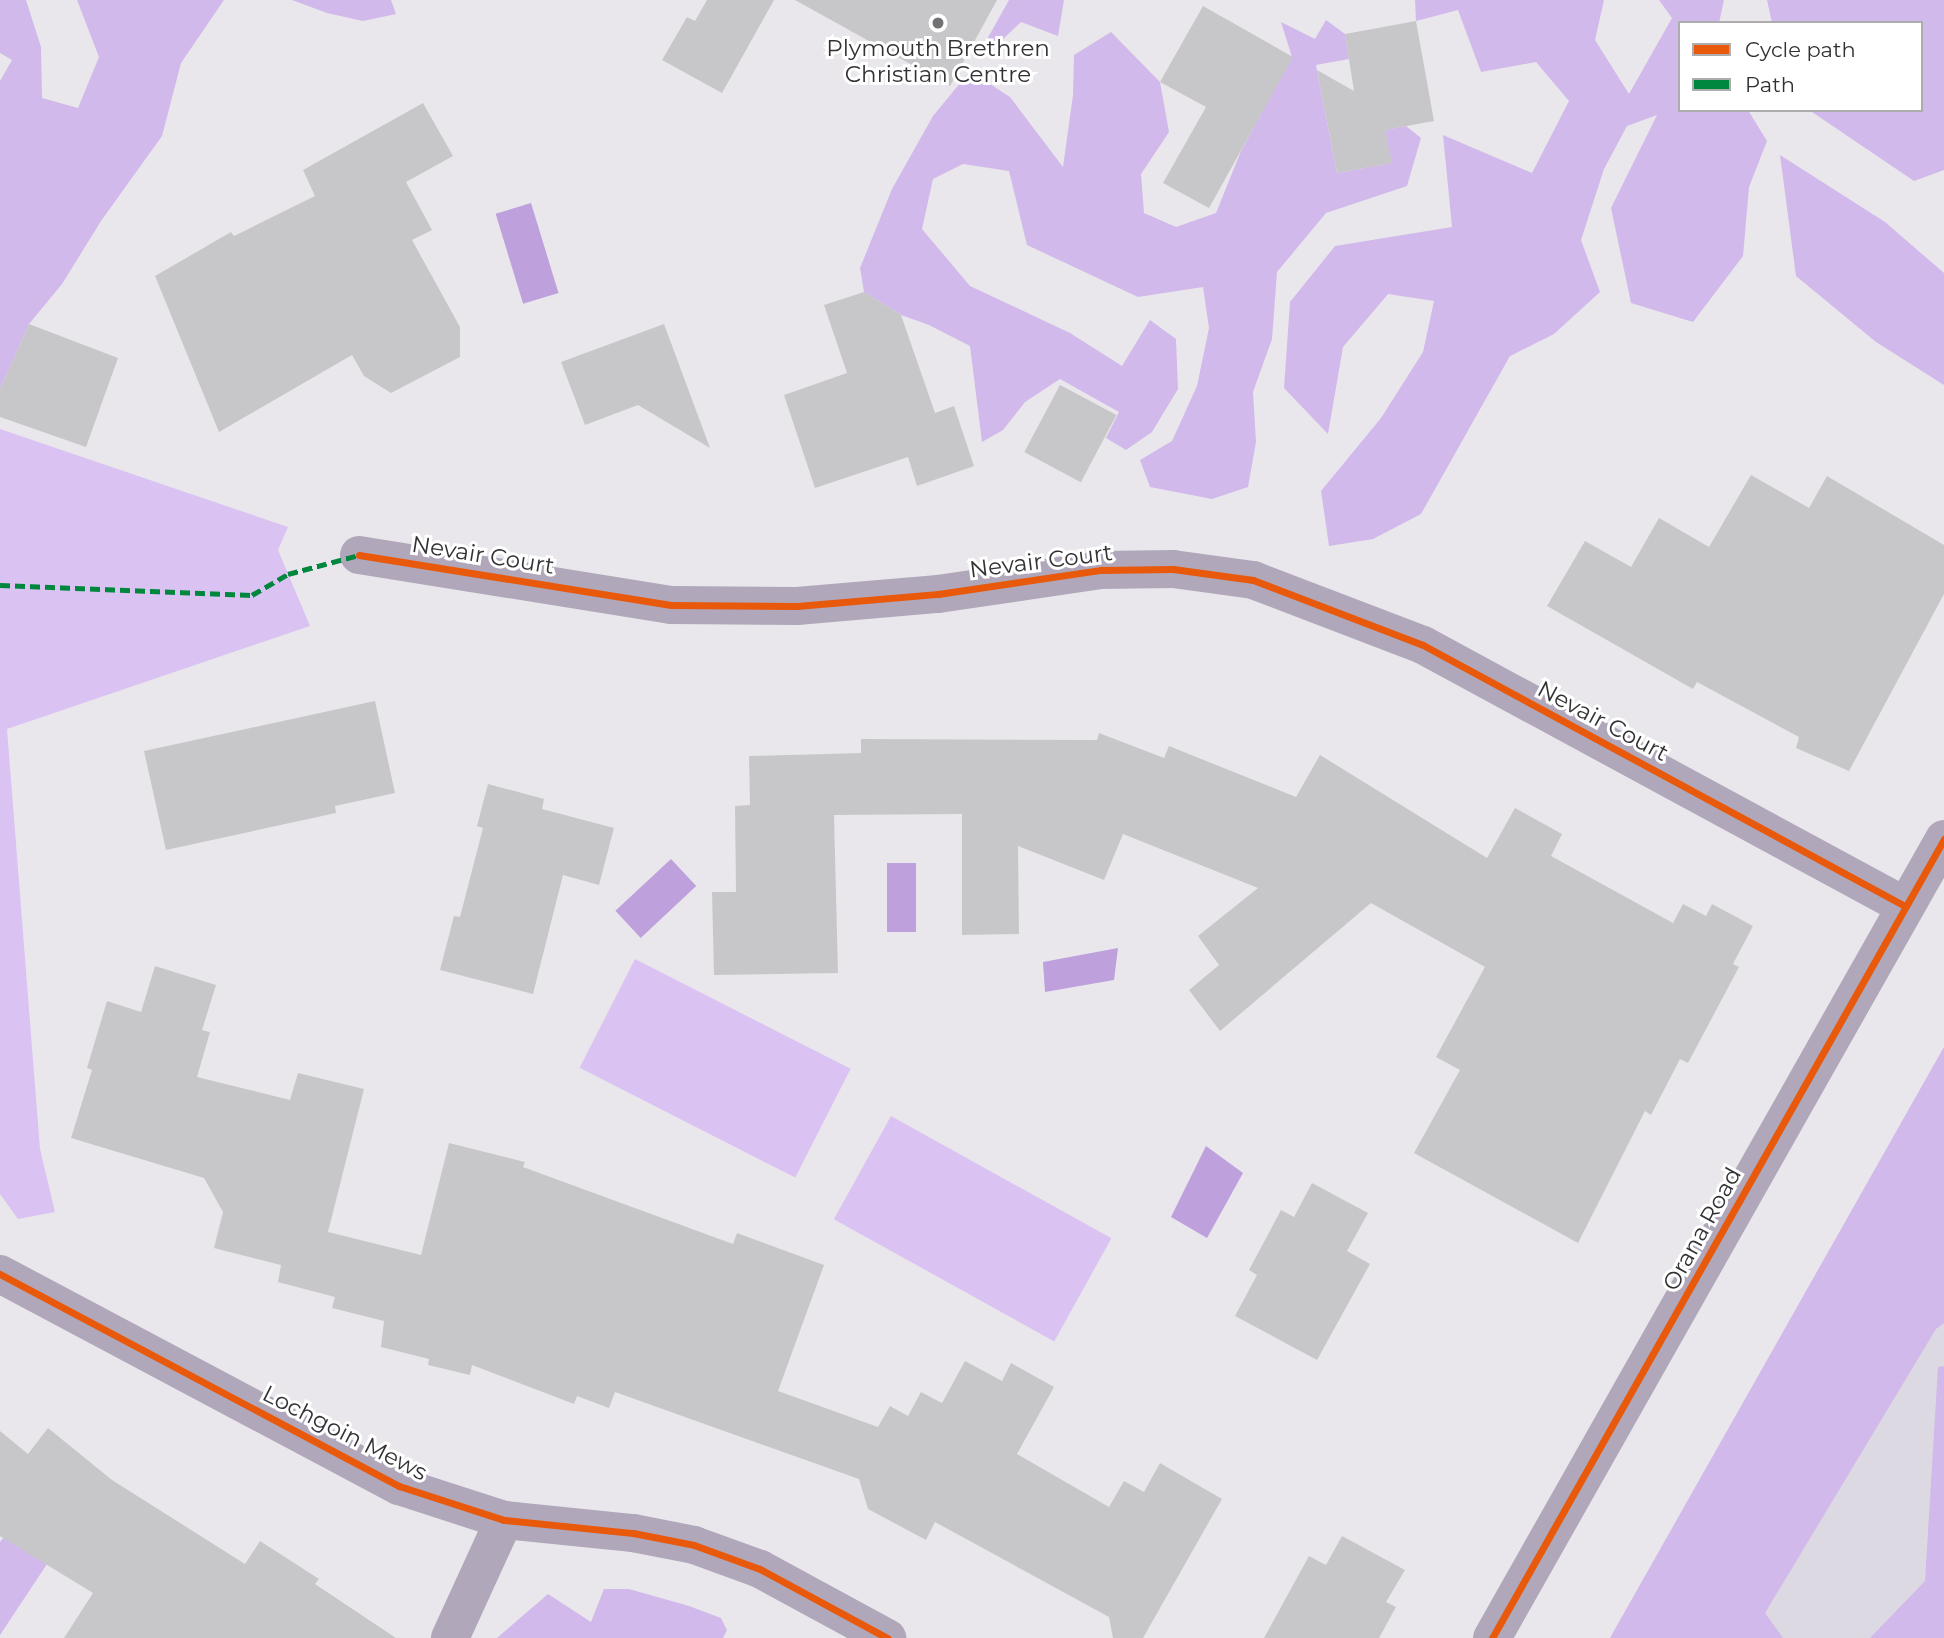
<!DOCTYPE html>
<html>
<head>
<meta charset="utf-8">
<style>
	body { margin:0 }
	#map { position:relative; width:1944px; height:1638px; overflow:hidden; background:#e9e7eb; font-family:Montserrat,sans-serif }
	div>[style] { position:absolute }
	.built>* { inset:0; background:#ddd9e2 }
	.green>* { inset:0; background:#dac3f2; transform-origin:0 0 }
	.forest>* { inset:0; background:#d1b9eb }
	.water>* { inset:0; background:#bea0dd; transform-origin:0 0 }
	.building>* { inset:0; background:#c7c7c9; transform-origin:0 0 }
	.minor>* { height:38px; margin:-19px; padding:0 19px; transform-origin:19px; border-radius:19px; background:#b0a8ba }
	.quiet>* { height:5px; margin-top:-2.5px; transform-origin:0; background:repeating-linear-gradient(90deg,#00873e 0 10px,transparent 0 15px) }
	.cycleway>* { height:7px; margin:-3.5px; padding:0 3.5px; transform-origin:3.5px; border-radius:3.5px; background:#e8590c }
	.dots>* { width:19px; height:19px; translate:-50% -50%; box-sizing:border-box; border:4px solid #fff; border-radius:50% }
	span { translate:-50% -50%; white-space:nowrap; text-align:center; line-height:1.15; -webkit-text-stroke:6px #fff; paint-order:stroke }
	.poi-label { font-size:23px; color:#323134 }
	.street-label { font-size:23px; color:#323134 }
	.legend { position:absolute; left:1678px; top:21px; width:245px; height:91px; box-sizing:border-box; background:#fff; border:2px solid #adadae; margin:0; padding:9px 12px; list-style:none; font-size:21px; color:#323134 }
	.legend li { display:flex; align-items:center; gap:14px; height:35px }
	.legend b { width:35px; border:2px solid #adadae }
</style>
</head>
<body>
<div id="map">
	<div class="built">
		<i style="clip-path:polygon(1944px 1047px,1944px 1638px,1610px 1638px)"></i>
	</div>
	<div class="green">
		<i style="clip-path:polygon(0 429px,288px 527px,278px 550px,310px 626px,7px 729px,40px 1149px,55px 1212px,18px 1219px,0 1194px)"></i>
		<i style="left:635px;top:959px;width:242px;height:122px;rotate:27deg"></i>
		<i style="left:891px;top:1116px;width:252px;height:118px;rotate:29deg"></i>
	</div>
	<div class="forest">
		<i style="clip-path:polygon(0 0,26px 0,41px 47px,42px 98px,78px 108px,99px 57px,77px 0,224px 0,181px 63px,162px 136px,101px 221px,62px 284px,29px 324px,0 389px,0 81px,12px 60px,0 53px)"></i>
		<i style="clip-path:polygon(292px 0,391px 0,396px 14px,363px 21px,327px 13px)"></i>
		<i style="clip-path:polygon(1009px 0,1064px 0,1058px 36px,1021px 22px,1002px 40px,981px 50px)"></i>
		<i style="clip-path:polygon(1415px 0,1604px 0,1595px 40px,1629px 94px,1672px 18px,1659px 0,1724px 0,1719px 23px,1680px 23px,1680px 110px,1748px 110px,1767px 141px,1749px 187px,1743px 256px,1693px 322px,1631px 303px,1611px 208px,1657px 115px,1627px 126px,1604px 169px,1581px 240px,1600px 292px,1554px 334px,1510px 356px,1421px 514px,1373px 539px,1329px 546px,1321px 491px,1381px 418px,1423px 352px,1434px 301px,1388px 294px,1343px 347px,1328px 434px,1284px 388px,1290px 302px,1335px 246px,1452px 227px,1443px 135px,1532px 173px,1569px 101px,1536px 62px,1481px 72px,1458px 10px,1416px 21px)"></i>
		<i style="clip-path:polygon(1767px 0,1944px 0,1944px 170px,1914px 181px,1809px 110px,1921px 110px,1921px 23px,1772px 23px)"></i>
		<i style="clip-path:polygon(1326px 20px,1345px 34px,1349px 59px,1316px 65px,1337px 173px,1391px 163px,1385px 130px,1406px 126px,1421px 138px,1407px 186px,1326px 213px,1277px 272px,1272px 339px,1253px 392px,1256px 442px,1248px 487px,1212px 499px,1150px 487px,1140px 460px,1172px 441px,1197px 386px,1209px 328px,1203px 287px,1138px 297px,1027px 245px,1009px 171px,963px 164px,933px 179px,922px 229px,970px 286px,1070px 333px,1122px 366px,1150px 320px,1176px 339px,1178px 389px,1152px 432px,1126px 450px,1106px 438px,1119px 412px,1060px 379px,1025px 402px,1003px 430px,982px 442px,970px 346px,929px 325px,901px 315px,864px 292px,860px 268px,892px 189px,933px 116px,970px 71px,1010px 97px,1063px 167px,1073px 95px,1074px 55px,1111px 32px,1160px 82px,1169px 132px,1141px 174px,1144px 213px,1176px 227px,1216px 213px,1241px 151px,1292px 57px,1281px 22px,1315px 39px)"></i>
		<i style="clip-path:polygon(1780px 155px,1885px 222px,1944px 273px,1944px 385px,1876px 342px,1796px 276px)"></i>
		<i style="clip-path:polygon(1944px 1047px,1944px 1323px,1936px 1329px,1765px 1613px,1783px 1638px,1610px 1638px)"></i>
		<i style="clip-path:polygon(1944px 1366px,1944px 1638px,1870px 1638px,1925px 1581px,1938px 1367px)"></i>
		<i style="clip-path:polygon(15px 1523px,55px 1552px,0 1635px,0 1542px)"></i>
		<i style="clip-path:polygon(604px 1589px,629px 1589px,689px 1606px,721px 1618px,727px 1630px,723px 1638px,497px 1638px,548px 1594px,591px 1622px)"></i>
	</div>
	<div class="water">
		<i style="left:531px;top:203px;width:94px;height:37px;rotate:73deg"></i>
		<i style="left:671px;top:859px;width:37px;height:76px;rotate:47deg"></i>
		<i style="left:916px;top:863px;width:69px;height:29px;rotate:90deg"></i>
		<i style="clip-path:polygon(1118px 948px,1114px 980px,1045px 992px,1043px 962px)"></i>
		<i style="clip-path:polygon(1206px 1146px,1243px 1173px,1207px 1238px,1171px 1217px)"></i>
	</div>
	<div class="building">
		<i style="clip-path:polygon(707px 0,774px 0,722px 93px,662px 60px,687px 17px,695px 21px)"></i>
		<i style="clip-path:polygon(795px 0,997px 0,950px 86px)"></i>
		<i style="clip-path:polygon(1203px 6px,1293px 57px,1209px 208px,1163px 183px,1206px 107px,1160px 82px)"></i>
		<i style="clip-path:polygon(1416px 21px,1434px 121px,1385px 130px,1392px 163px,1337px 173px,1317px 70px,1354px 91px,1345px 34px)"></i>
		<i style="clip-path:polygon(423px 103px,453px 156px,406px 182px,432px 230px,412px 240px,460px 327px,460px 357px,391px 393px,364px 376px,352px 355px,219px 432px,155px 276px,231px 232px,234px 236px,315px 196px,303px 170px)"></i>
		<i style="clip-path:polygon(864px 292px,901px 315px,935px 413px,954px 406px,974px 466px,917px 486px,908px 457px,815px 488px,784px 395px,847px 373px,824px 305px)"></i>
		<i style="clip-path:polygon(29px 324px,118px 358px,86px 447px,0 417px,0 389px)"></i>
		<i style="clip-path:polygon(664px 324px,710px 448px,638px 405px,585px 425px,561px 362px)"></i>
		<i style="left:1060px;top:385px;width:64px;height:76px;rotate:28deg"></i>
		<i style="clip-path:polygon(1751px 475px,1809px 508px,1827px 476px,1944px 545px,1944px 594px,1849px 771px,1796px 748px,1799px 737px,1697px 682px,1693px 689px,1547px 606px,1585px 541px,1631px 567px,1659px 518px,1709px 547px)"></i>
		<i style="clip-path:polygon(375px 701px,395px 793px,335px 806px,336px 813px,166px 850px,144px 751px)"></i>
		<i style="clip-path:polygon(1099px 733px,1164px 758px,1169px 746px,1296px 797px,1320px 755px,1487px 858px,1515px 808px,1562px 834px,1551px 856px,1673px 923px,1683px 904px,1706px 916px,1712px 904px,1753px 926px,1733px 964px,1739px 967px,1688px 1063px,1680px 1059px,1651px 1115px,1645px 1111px,1578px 1243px,1414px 1153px,1460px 1070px,1436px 1057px,1485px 967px,1371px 903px,1220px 1031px,1189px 990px,1219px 965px,1198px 936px,1258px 888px,1123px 834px,1104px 880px,1018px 846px,1019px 934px,962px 935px,962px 814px,834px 815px,838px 973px,714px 975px,712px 892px,736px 892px,735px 806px,750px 805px,749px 756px,861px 753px,861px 739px,1097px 740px)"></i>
		<i style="clip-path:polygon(488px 784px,544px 799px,542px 809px,614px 828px,599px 885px,563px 875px,533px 994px,440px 970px,454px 916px,460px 917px,483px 828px,477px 826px)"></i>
		<i style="clip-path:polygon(155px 966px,216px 985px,202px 1030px,210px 1032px,197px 1077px,290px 1100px,298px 1073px,364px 1089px,328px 1232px,421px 1255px,449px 1143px,525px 1162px,523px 1167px,733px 1244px,737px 1233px,824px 1265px,778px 1391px,878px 1427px,890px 1406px,908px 1416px,921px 1392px,942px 1403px,965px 1361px,1002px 1381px,1011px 1363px,1054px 1387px,1017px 1454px,1109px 1507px,1124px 1481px,1144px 1492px,1160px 1463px,1222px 1499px,1143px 1638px,1113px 1638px,1109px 1617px,935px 1522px,926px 1540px,868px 1509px,859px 1479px,615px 1392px,609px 1408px,577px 1396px,574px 1404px,472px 1365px,470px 1375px,428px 1365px,429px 1359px,381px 1347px,384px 1321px,332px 1308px,335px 1297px,278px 1282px,281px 1265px,214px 1248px,223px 1212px,204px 1178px,71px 1138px,92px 1070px,87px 1068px,107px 1001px,141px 1012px)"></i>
		<i style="clip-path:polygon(1312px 1183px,1368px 1213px,1347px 1251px,1370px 1264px,1317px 1360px,1235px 1316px,1257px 1275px,1249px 1270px,1281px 1210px,1294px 1217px)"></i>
		<i style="clip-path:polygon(48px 1428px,112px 1480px,245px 1564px,260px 1541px,319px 1579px,315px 1584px,396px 1638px,64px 1638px,93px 1593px,0 1536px,0 1431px,28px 1454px)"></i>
		<i style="clip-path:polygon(1342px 1536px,1405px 1570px,1386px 1602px,1396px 1607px,1379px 1638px,1264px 1638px,1309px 1556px,1326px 1565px)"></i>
	</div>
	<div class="minor">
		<i style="left:359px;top:555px;width:316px;rotate:9.1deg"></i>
		<i style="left:671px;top:605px;width:126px;rotate:0.5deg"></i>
		<i style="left:797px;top:606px;width:142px;rotate:-4.9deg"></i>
		<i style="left:938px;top:594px;width:165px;rotate:-8.4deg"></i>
		<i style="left:1101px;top:570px;width:72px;rotate:-0.8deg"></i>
		<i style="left:1173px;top:569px;width:81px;rotate:7.8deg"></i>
		<i style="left:1253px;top:580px;width:182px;rotate:20.9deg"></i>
		<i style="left:1423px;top:645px;width:548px;rotate:28.44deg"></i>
		<i style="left:0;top:1274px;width:452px;rotate:28deg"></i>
		<i style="left:399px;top:1486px;width:110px;rotate:17.9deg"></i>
		<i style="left:504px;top:1520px;width:130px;rotate:5.8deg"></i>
		<i style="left:633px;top:1533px;width:62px;rotate:11.1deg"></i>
		<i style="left:694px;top:1545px;width:70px;rotate:20deg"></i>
		<i style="left:760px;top:1569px;width:145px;rotate:28.5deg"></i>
		<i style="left:450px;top:1638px;width:130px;rotate:-65.4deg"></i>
		<i style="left:1492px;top:1638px;width:918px;rotate:-60.5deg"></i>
	</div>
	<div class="quiet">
		<i style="left:0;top:585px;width:252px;rotate:2.3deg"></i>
		<i style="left:252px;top:595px;width:42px;rotate:-30.3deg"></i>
		<i style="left:288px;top:574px;width:73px;rotate:-15deg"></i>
	</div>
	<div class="cycleway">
		<i style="left:359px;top:555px;width:316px;rotate:9.1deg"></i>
		<i style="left:671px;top:605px;width:126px;rotate:0.5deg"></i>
		<i style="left:797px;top:606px;width:142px;rotate:-4.9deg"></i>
		<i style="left:938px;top:594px;width:165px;rotate:-8.4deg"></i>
		<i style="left:1101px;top:570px;width:72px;rotate:-0.8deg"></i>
		<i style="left:1173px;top:569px;width:81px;rotate:7.8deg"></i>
		<i style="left:1253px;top:580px;width:182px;rotate:20.9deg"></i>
		<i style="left:1423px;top:645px;width:548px;rotate:28.44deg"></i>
		<i style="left:0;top:1274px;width:452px;rotate:28deg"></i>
		<i style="left:399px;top:1486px;width:110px;rotate:17.9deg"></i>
		<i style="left:504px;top:1520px;width:130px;rotate:5.8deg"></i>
		<i style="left:633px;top:1533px;width:62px;rotate:11.1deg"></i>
		<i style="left:694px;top:1545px;width:70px;rotate:20deg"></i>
		<i style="left:760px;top:1569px;width:145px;rotate:28.5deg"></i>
		<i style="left:1492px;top:1638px;width:918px;rotate:-60.5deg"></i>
	</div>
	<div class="dots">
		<i style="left:938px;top:23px;background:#727174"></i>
	</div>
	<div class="poi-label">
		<span style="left:938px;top:61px">Plymouth Brethren<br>Christian Centre</span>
	</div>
	<div class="street-label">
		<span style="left:483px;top:555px;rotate:9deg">Nevair Court</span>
		<span style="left:1041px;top:561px;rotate:-7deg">Nevair Court</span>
		<span style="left:1603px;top:721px;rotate:28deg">Nevair Court</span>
		<span style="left:1702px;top:1229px;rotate:-61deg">Orana Road</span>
		<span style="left:345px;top:1433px;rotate:27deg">Lochgoin Mews</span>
	</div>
	<ul class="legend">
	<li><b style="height:9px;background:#e8590c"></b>Cycle path</li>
	<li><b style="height:9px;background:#00873e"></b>Path</li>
	</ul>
</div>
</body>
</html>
